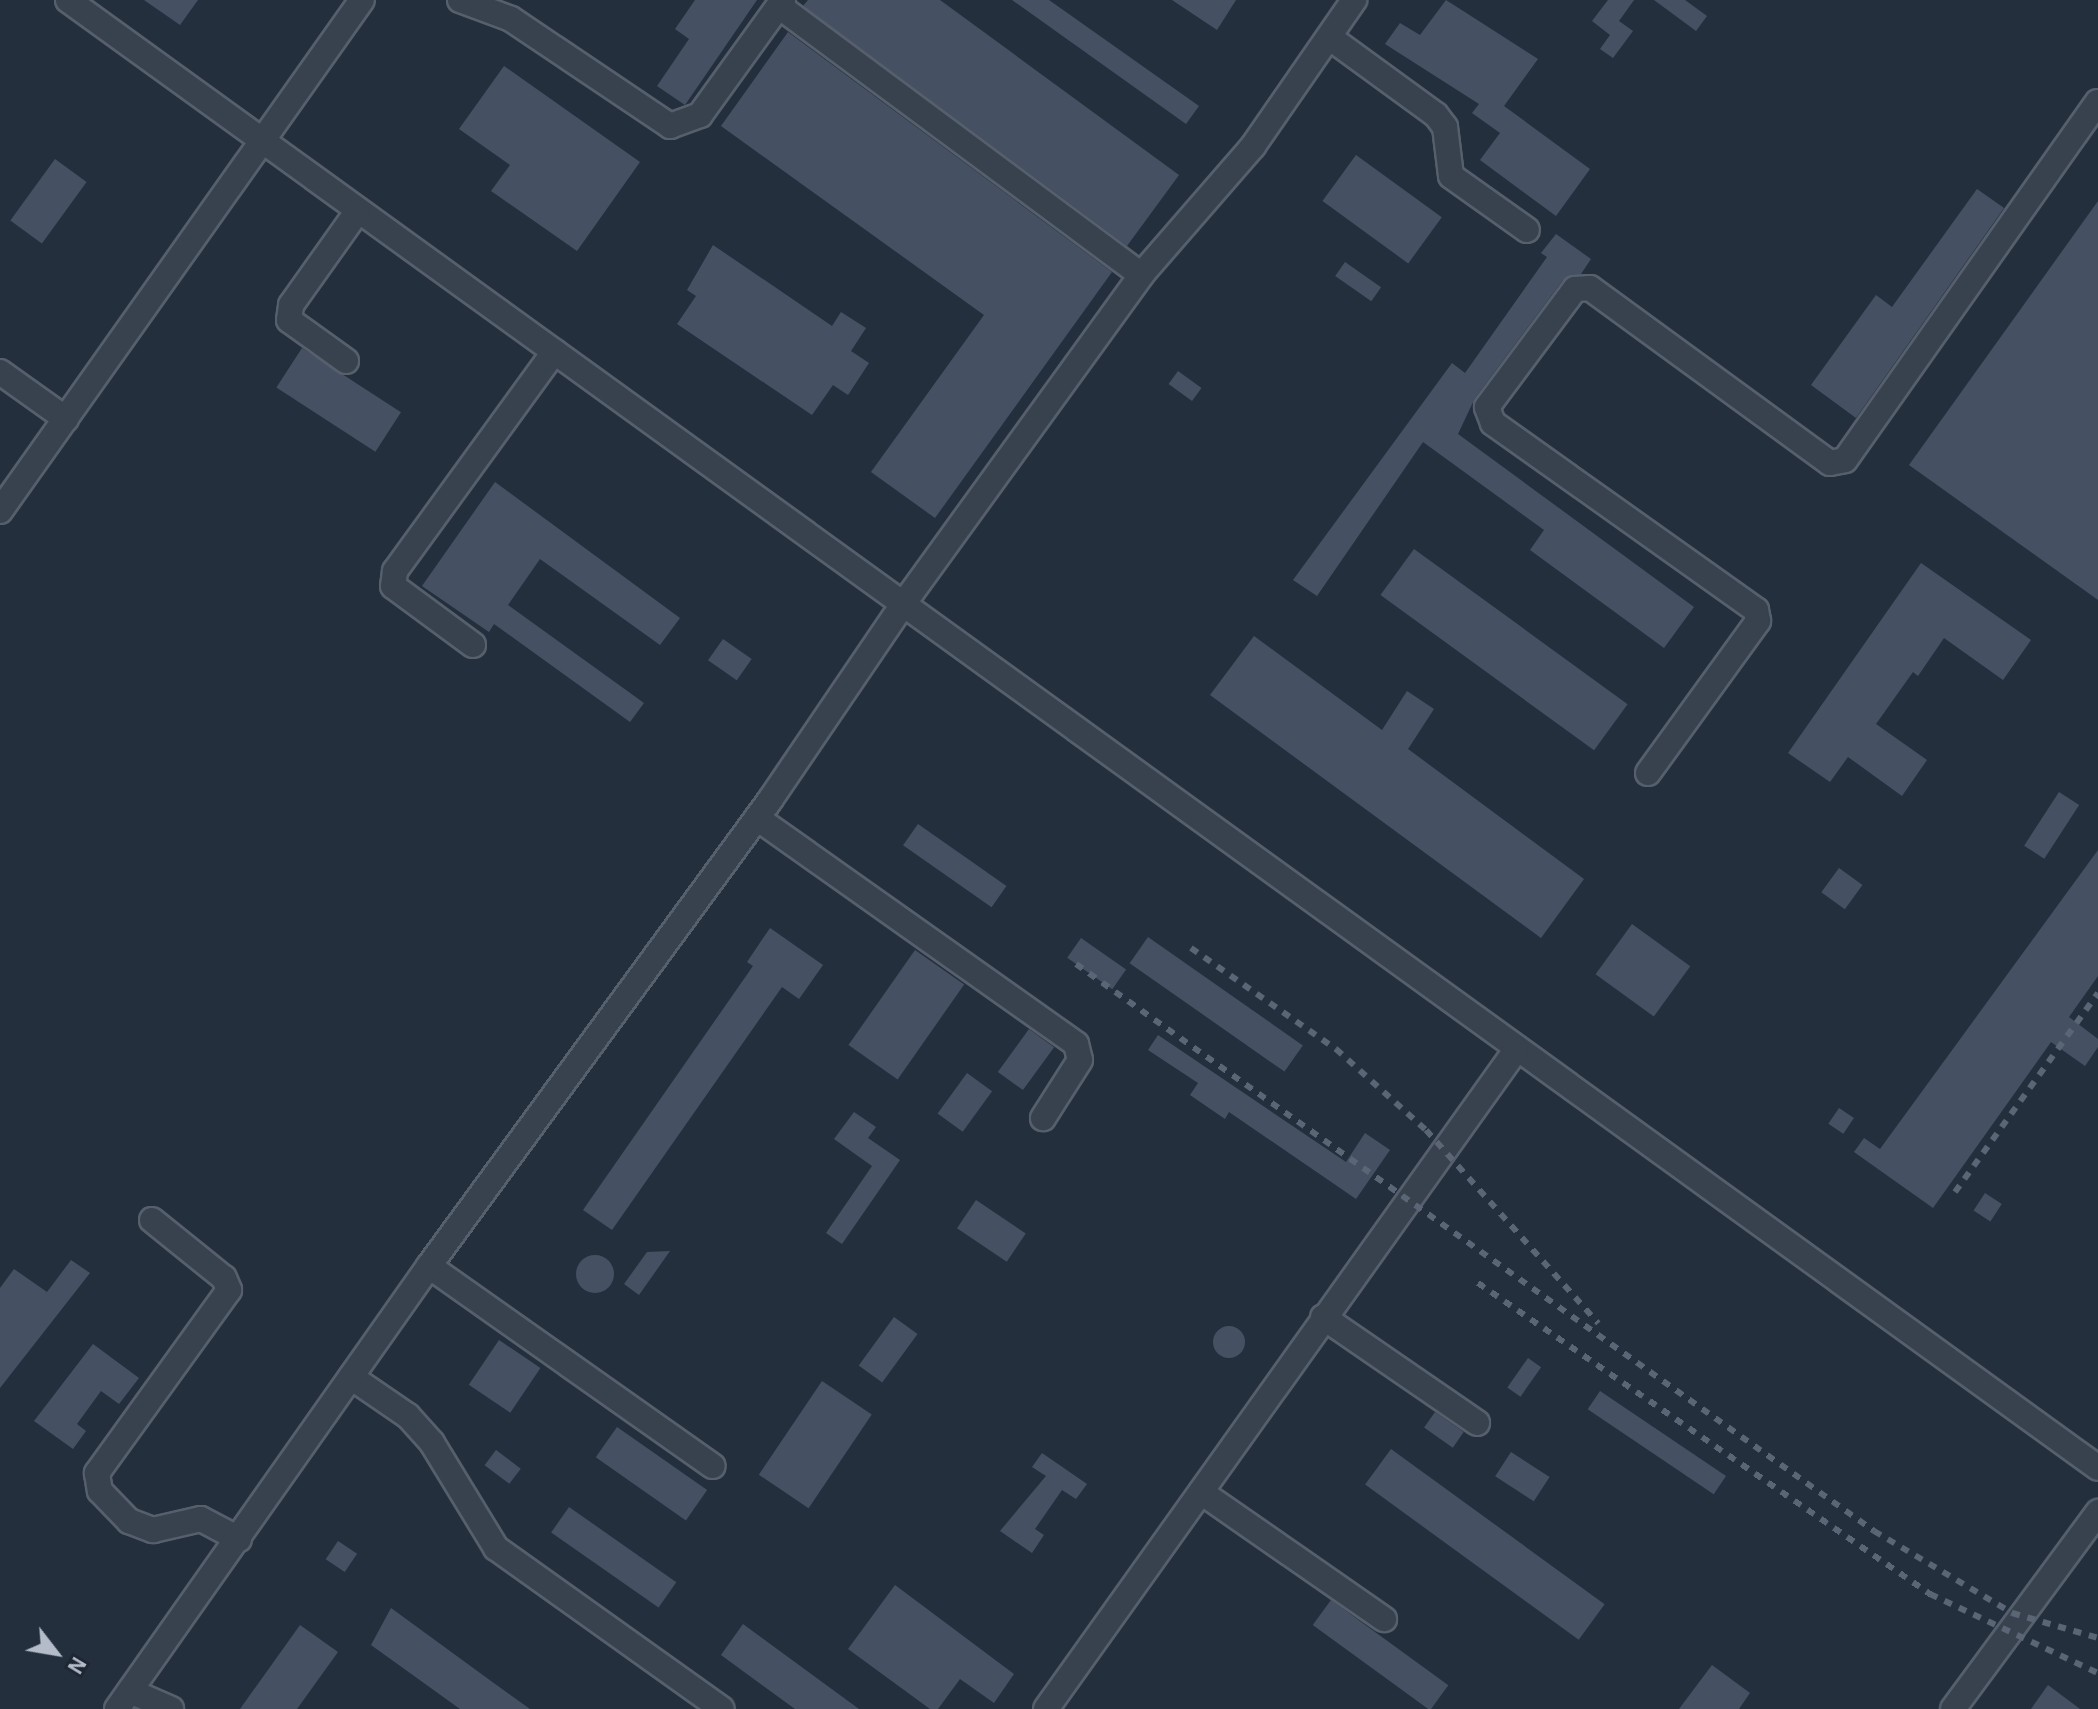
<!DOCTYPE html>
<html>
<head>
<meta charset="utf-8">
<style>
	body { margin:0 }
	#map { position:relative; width:2098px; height:1709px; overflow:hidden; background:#242f3e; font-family:"Alegreya Sans",sans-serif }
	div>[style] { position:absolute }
	.building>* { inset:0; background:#455162; transform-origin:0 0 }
	.round { border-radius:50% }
	.roads { filter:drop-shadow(2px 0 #565f6c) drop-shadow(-2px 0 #565f6c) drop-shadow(0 2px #565f6c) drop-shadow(0 -2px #565f6c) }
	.minor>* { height:24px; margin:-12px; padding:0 12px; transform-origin:12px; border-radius:12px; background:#38414e }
	.rail>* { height:6px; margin-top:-3px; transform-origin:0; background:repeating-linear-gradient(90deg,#5a6575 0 8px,transparent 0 16px) }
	span { translate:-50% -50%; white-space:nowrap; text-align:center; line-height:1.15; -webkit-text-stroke:8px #1d2633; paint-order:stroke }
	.north { position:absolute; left:16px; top:1613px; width:80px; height:80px; -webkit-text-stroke:6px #1d2633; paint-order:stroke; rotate:121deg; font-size:22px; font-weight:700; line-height:32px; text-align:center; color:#b4bcc9 }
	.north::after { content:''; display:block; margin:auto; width:28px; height:36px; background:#b4bcc9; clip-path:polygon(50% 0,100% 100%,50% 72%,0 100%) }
</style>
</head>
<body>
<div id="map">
	<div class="building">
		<i style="clip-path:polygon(144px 0,198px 0,180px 25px)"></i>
		<i style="clip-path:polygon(695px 0,757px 0,685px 105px,657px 86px,689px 39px,675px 29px)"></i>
		<i style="clip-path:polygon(808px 0,940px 0,1179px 175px,1127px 246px,803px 6px)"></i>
		<i style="clip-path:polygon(1012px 0,1049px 0,1199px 106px,1186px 124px)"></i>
		<i style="clip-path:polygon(1172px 0,1236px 0,1217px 30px)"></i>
		<i style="clip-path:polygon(1446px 0,1538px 59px,1504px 106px,1590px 169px,1556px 216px,1480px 160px,1500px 133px,1472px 113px,1479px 104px,1385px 44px,1400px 23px,1420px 35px)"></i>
		<i style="clip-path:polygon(1608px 0,1634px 0,1619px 21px,1633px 31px,1613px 58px,1600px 49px,1610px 35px,1592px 21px)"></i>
		<i style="clip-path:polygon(1654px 0,1685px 0,1707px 16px,1696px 31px)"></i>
		<i style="clip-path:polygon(788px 32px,1112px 272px,935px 518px,871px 472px,984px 315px,721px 126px)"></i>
		<i style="clip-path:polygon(504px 66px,640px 162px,577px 251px,491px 191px,510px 165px,459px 129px)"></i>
		<i style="left:1356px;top:155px;width:106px;height:57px;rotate:36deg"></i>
		<i style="left:55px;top:159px;width:39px;height:76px;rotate:36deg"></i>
		<i style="clip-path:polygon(1977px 189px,2004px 208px,1856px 418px,1811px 385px,1876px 295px,1892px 307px)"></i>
		<i style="clip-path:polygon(2098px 201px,2098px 600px,1909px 465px)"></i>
		<i style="clip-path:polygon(1556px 234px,1591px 259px,1581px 274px,1563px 280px,1475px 398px,1458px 434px,1694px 607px,1664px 648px,1530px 550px,1544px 530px,1423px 442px,1317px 596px,1293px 580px,1452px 363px,1465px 373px,1547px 257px,1541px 253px)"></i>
		<i style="clip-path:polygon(713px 245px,832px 326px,841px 312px,866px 328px,851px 351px,869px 363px,848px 395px,833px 385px,812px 415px,677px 324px,696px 296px,687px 290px)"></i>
		<i style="left:1345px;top:262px;width:44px;height:17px;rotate:35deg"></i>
		<i style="left:302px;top:348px;width:118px;height:47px;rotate:33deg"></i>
		<i style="left:1178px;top:371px;width:29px;height:16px;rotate:36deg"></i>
		<i style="clip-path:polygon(495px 482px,680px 618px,660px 645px,540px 559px,508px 605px,644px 703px,630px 722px,494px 624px,489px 632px,422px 586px)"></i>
		<i style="left:1414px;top:549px;width:264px;height:57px;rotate:36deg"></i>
		<i style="clip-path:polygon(1921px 563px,2031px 640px,2003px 680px,1944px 638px,1918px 676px,1913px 672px,1876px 724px,1927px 760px,1902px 796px,1848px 757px,1830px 782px,1788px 753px)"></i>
		<i style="clip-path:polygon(1254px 636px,1382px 730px,1407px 691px,1434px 709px,1408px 749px,1584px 879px,1541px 938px,1210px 695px)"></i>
		<i style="left:723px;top:639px;width:35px;height:26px;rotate:35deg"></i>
		<i style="left:2059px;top:792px;width:24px;height:64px;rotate:33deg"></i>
		<i style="left:918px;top:824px;width:108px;height:26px;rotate:35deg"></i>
		<i style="clip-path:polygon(2098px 850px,2098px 976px,2069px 1017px,2098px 1039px,2098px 1047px,2085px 1066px,2051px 1042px,1933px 1208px,1854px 1152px,1864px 1138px,1880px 1149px)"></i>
		<i style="left:1839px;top:868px;width:29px;height:30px;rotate:36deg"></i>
		<i style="left:1632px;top:924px;width:72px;height:62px;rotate:36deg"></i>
		<i style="clip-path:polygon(770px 928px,823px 965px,799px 999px,782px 987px,612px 1230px,583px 1210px,753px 966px,747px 962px)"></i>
		<i style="left:1148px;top:937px;width:189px;height:32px;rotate:35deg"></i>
		<i style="left:1081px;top:938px;width:55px;height:24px;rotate:35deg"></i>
		<i style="left:915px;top:950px;width:60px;height:116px;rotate:35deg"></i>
		<i style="left:1029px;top:1029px;width:31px;height:53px;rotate:36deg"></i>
		<i style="clip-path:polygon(1158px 1035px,1346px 1162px,1365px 1133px,1390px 1150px,1356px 1199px,1229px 1112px,1225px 1119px,1190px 1095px,1198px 1083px,1148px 1050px)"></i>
		<i style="left:967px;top:1073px;width:31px;height:50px;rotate:36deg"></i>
		<i style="left:1839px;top:1108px;width:18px;height:19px;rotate:34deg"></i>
		<i style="clip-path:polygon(854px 1112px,876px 1127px,868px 1138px,900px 1160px,842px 1244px,826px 1233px,872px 1166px,834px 1139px)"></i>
		<i style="left:1985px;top:1193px;width:20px;height:21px;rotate:33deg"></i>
		<i style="left:976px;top:1200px;width:60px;height:34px;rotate:34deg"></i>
		<i style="clip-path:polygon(670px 1251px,639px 1295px,624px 1284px,647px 1252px)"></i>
		<i class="round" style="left:576px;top:1255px;width:38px;height:38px"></i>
		<i style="clip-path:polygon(71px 1260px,90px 1273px,0 1388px,0 1288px,14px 1269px,47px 1292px)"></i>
		<i style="left:894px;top:1317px;width:29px;height:60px;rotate:36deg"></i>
		<i class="round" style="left:1213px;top:1326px;width:32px;height:32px"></i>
		<i style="left:499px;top:1340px;width:50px;height:54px;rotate:34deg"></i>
		<i style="clip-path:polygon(93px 1344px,139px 1378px,119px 1404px,101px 1391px,77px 1424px,86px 1431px,73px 1449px,34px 1421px)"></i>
		<i style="left:1528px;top:1358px;width:16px;height:36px;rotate:35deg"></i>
		<i style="left:822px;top:1381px;width:60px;height:113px;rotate:34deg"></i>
		<i style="left:1600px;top:1391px;width:152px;height:22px;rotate:34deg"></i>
		<i style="left:1435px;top:1412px;width:35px;height:19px;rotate:35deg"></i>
		<i style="left:617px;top:1427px;width:110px;height:37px;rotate:35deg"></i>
		<i style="left:1391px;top:1449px;width:264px;height:44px;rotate:36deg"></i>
		<i style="left:496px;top:1450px;width:31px;height:19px;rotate:37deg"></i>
		<i style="left:1511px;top:1452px;width:46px;height:29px;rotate:33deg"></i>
		<i style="clip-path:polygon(1042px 1453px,1087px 1484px,1076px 1499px,1062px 1490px,1035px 1529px,1044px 1535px,1032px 1553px,1000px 1531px,1046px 1476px,1032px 1467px)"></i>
		<i style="left:569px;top:1507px;width:131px;height:31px;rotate:35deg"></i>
		<i style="left:338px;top:1541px;width:23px;height:22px;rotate:34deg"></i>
		<i style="clip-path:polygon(895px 1585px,1014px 1674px,994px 1703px,960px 1679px,938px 1709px,930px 1709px,848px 1649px)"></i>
		<i style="left:1331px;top:1600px;width:145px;height:31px;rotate:36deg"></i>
		<i style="clip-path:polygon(391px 1608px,491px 1681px,530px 1709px,460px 1709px,371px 1645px)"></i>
		<i style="clip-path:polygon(743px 1624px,859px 1709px,795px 1709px,721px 1655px)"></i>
		<i style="clip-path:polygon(300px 1625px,338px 1652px,297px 1709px,240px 1709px)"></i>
		<i style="clip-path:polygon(1712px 1665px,1750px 1693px,1739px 1709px,1679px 1709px)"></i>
		<i style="clip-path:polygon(2048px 1685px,2080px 1709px,2031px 1709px)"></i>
	</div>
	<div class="roads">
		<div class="minor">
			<i style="left:68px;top:0;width:2505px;rotate:35.87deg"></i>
			<i style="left:460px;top:0;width:54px;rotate:20.4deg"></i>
			<i style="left:511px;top:19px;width:192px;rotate:33.9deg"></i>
			<i style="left:670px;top:126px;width:32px;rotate:-20deg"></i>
			<i style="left:700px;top:115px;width:142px;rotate:-54.2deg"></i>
			<i style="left:779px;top:6px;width:451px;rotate:36.6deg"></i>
			<i style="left:1329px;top:37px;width:132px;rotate:36.1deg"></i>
			<i style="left:1436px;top:115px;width:15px;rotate:53deg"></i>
			<i style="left:1445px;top:127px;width:49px;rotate:83deg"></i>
			<i style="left:1451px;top:176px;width:93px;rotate:35.4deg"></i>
			<i style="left:346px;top:361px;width:70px;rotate:-144.3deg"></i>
			<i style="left:289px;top:320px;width:15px;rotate:-82deg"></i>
			<i style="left:291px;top:305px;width:114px;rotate:-54.6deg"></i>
			<i style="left:0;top:372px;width:81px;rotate:35.5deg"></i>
			<i style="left:0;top:511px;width:626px;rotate:-54.69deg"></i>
			<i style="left:473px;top:645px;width:99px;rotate:-143.6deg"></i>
			<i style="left:393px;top:586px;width:15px;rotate:-82deg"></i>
			<i style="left:395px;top:571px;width:271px;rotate:-54deg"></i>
			<i style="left:1648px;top:773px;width:188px;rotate:-54.1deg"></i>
			<i style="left:1758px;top:621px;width:11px;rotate:-100deg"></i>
			<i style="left:1756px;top:610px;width:323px;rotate:-144.6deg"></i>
			<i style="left:1493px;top:423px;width:17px;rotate:-111deg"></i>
			<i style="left:1487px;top:407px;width:147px;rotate:-53.3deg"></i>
			<i style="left:1575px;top:289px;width:15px;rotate:-4deg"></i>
			<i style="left:1590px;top:288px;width:297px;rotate:36.1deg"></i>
			<i style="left:1830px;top:463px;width:15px;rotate:-11deg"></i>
			<i style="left:1845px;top:460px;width:438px;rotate:-54.8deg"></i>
			<i style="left:757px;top:818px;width:391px;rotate:35.3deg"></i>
			<i style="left:1076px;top:1044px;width:16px;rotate:76deg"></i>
			<i style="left:1080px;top:1060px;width:69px;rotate:122.5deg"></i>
			<i style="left:152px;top:1220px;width:92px;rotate:38.9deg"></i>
			<i style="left:224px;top:1278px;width:13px;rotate:67deg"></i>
			<i style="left:229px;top:1290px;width:226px;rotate:125.8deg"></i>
			<i style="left:97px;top:1473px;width:18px;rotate:81deg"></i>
			<i style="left:100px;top:1491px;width:42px;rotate:46deg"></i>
			<i style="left:129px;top:1521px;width:26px;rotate:21deg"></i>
			<i style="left:153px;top:1530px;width:49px;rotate:-12.9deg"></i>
			<i style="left:201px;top:1519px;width:43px;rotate:27.8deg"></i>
			<i style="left:429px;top:1266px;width:347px;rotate:35.2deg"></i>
			<i style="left:1323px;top:1317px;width:187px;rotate:34.5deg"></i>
			<i style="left:351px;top:1377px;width:69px;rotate:34.4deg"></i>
			<i style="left:408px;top:1416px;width:36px;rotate:48deg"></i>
			<i style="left:432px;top:1443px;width:123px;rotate:58.6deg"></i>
			<i style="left:496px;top:1548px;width:277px;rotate:35.5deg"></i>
			<i style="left:1201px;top:1492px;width:223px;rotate:34.8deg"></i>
			<i style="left:130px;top:1691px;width:45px;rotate:23.7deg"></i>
			<i style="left:117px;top:1709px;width:542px;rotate:-54.84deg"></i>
			<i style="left:429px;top:1266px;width:577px;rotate:-53.8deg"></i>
			<i style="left:770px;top:800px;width:238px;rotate:-55.8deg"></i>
			<i style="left:904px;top:603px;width:405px;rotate:-54.1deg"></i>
			<i style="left:1141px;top:275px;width:171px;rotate:-49deg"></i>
			<i style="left:1253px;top:146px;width:178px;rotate:-55.3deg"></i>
			<i style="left:1046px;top:1709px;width:809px;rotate:-54.5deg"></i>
			<i style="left:1953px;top:1709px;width:245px;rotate:-53.6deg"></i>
		</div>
	</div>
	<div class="rail">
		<i style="left:1191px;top:948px;width:177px;rotate:34.9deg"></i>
		<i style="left:1336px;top:1049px;width:121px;rotate:42deg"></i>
		<i style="left:1426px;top:1130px;width:259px;rotate:48.3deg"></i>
		<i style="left:1076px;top:964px;width:979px;rotate:35.39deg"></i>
		<i style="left:1874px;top:1531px;width:161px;rotate:30.7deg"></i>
		<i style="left:2012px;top:1613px;width:90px;rotate:16.2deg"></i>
		<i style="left:1955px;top:1192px;width:245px;rotate:-54.3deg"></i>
		<i style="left:1478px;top:1283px;width:549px;rotate:34.53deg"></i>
		<i style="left:1930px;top:1594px;width:186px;rotate:25.2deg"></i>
	</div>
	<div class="north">N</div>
</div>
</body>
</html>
